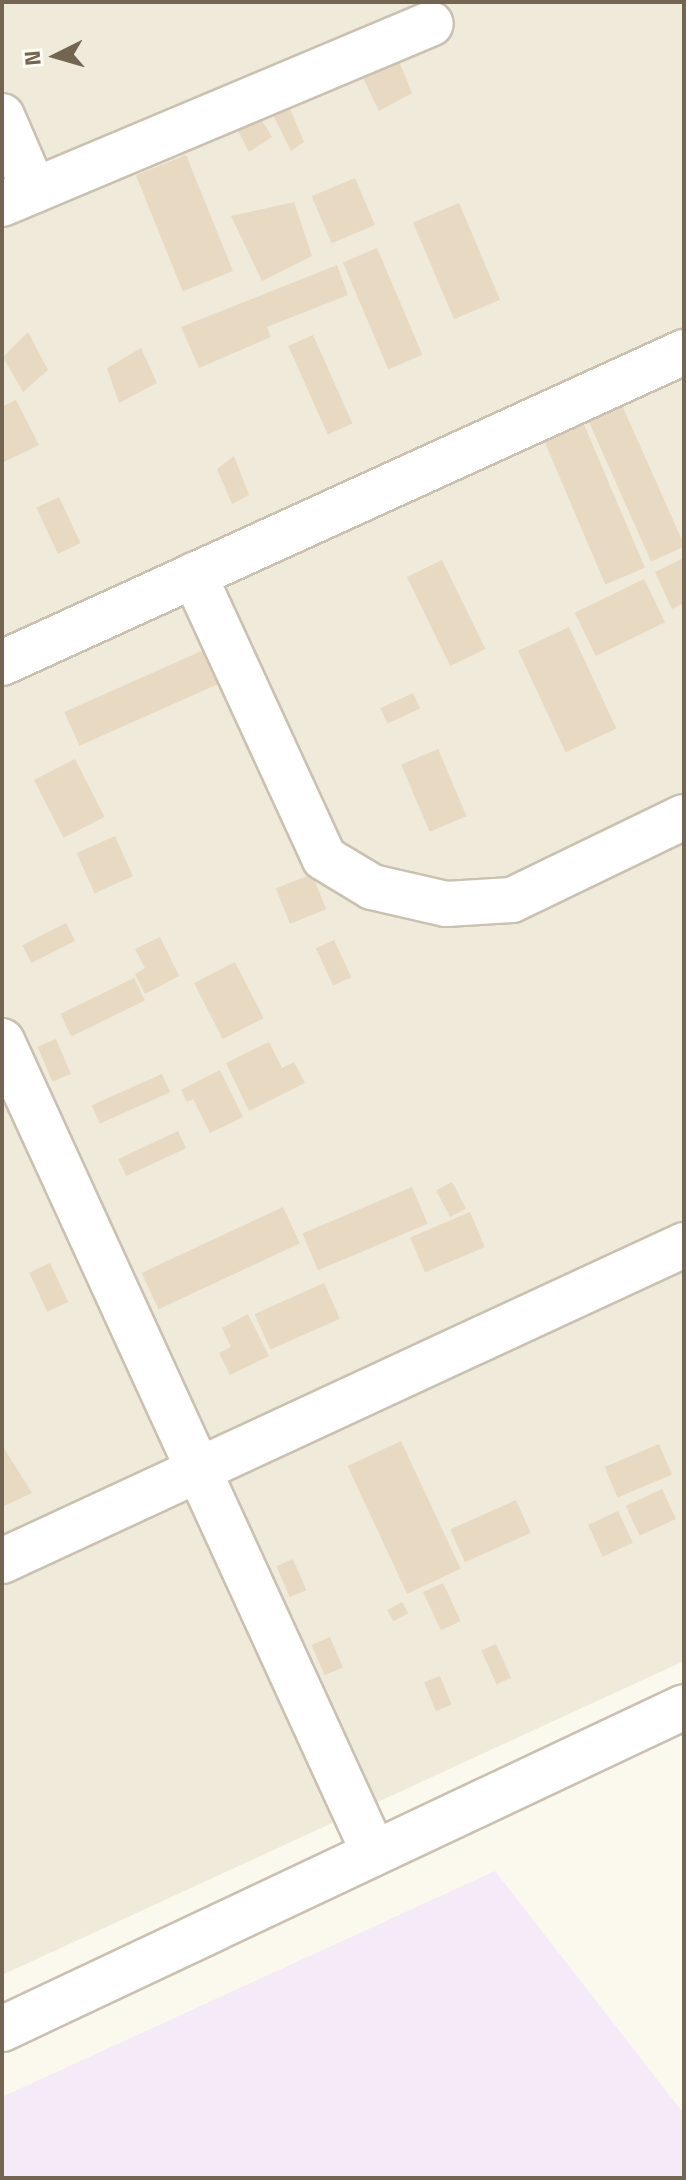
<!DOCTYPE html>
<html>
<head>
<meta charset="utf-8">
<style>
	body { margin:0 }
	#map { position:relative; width:686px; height:2180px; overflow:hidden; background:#fbf8ee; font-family:"Titillium Web",sans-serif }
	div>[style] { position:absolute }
	.residential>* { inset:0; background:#efeada }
	.education>* { inset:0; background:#f5eaf8 }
	.building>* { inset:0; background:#e8d9c3; transform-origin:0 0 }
	.roads { filter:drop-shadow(2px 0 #cac1b1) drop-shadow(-2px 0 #cac1b1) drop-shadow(0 2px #cac1b1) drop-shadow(0 -2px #cac1b1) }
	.minor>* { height:44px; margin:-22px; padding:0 22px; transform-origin:22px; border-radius:22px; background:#fff }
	span { translate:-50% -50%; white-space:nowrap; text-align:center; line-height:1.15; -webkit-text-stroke:6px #fefcf4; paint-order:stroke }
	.frame { position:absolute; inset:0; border:4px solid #746552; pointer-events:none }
	.north { position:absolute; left:16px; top:16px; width:80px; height:80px; -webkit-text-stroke:6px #fefcf4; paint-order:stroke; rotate:265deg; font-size:22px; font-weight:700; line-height:32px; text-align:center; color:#746552 }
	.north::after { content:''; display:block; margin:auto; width:28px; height:36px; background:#746552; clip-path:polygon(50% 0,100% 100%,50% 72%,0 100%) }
</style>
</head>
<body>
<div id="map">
	<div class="residential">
		<i style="clip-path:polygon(2px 2px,684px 2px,684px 1661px,2px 1975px)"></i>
	</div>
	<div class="education">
		<i style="clip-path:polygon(495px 1871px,684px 2114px,684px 2178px,2px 2178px,2px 2097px)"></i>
	</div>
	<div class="building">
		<i style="clip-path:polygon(397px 56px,412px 93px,379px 111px,362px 76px)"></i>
		<i style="clip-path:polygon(286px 99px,304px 142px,291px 151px,269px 107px)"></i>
		<i style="clip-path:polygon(257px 112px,272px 137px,249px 152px,236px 127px)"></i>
		<i style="left:186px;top:155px;width:125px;height:54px;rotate:68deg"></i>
		<i style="left:355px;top:178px;width:51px;height:47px;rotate:67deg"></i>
		<i style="clip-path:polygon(294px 202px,312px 256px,262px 281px,231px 216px)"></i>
		<i style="left:459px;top:203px;width:105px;height:50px;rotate:67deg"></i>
		<i style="left:377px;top:248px;width:116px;height:37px;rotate:67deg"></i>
		<i style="clip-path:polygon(337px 265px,348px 295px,267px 327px,271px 337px,199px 368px,181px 327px)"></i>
		<i style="clip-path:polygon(28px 332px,48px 370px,23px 392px,3px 357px)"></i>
		<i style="left:313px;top:335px;width:97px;height:27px;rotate:66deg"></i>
		<i style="clip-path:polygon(141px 348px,157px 383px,119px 403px,107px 368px)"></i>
		<i style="clip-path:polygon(16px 400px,39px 445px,2px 463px,2px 407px)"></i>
		<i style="left:621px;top:403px;width:157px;height:37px;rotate:66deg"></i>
		<i style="left:580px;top:415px;width:166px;height:43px;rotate:67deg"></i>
		<i style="clip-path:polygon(234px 456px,249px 495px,232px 504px,217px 469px)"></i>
		<i style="left:59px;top:497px;width:51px;height:25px;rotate:65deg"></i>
		<i style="clip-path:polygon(684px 558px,684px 603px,672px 609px,655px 572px)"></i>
		<i style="left:442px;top:560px;width:99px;height:39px;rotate:64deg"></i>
		<i style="left:644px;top:579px;width:48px;height:77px;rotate:64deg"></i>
		<i style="left:569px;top:627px;width:112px;height:56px;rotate:65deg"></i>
		<i style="left:206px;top:649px;width:37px;height:155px;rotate:66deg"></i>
		<i style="left:413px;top:693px;width:17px;height:36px;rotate:65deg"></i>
		<i style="left:438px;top:749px;width:73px;height:40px;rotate:67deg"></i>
		<i style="left:75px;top:759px;width:65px;height:46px;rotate:63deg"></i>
		<i style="left:115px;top:836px;width:44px;height:42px;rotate:66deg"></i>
		<i style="left:312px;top:874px;width:38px;height:39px;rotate:68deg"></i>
		<i style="left:66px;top:923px;width:20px;height:49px;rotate:63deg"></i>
		<i style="clip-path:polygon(160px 937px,179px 976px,145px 994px,135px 974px,145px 968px,135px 949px)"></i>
		<i style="left:334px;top:940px;width:41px;height:20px;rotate:65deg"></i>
		<i style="left:235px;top:962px;width:63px;height:46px;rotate:63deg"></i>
		<i style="left:134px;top:978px;width:25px;height:82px;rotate:64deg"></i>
		<i style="left:56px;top:1039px;width:38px;height:20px;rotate:67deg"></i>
		<i style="clip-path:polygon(269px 1042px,282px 1068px,294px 1062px,305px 1083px,249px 1111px,226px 1063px)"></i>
		<i style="clip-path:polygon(220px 1070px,243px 1117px,210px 1133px,193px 1099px,187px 1102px,181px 1090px)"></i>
		<i style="left:162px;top:1074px;width:20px;height:77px;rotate:66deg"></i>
		<i style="left:178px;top:1131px;width:19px;height:66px;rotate:65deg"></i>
		<i style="left:452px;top:1182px;width:30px;height:18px;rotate:62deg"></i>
		<i style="left:412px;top:1187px;width:40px;height:119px;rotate:67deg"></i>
		<i style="left:283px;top:1207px;width:40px;height:156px;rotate:65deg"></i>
		<i style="left:470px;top:1212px;width:38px;height:65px;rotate:67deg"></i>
		<i style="left:50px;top:1263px;width:43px;height:23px;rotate:65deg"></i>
		<i style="left:324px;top:1283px;width:39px;height:76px;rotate:66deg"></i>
		<i style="clip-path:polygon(248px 1314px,269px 1356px,230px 1375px,219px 1353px,231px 1347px,222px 1328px)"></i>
		<i style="left:401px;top:1441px;width:141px;height:59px;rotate:65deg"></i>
		<i style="left:659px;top:1444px;width:33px;height:59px;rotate:67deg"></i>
		<i style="clip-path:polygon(2px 1445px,32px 1493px,2px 1507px)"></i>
		<i style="left:662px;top:1489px;width:33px;height:40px;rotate:65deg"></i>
		<i style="left:516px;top:1500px;width:36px;height:72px;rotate:66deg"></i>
		<i style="left:618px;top:1511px;width:35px;height:33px;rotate:65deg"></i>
		<i style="left:293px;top:1559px;width:34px;height:18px;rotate:67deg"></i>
		<i style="left:443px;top:1583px;width:42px;height:22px;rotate:65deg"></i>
		<i style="left:402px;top:1602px;width:13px;height:17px;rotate:61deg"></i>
		<i style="left:330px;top:1637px;width:33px;height:20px;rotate:67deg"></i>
		<i style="left:496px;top:1644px;width:37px;height:16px;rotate:66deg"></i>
		<i style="left:440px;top:1676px;width:31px;height:17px;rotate:68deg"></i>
	</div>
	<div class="roads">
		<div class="minor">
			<i style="left:2px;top:116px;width:81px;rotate:66.6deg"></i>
			<i style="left:2px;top:204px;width:465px;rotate:-22.8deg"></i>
			<i style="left:194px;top:575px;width:311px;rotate:65.3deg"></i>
			<i style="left:324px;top:858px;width:56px;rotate:31.1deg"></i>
			<i style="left:372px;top:887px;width:76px;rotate:12.9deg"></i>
			<i style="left:446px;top:904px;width:66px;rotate:-3.5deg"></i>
			<i style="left:512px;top:900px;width:191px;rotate:-25.8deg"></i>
			<i style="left:2px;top:663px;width:750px;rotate:-24.51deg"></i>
			<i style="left:2px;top:1041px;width:893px;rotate:65.39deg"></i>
			<i style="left:2px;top:1561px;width:752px;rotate:-24.86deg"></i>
			<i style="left:2px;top:2029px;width:754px;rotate:-25.27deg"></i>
		</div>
	</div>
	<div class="frame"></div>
	<div class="north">N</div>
</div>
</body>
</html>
